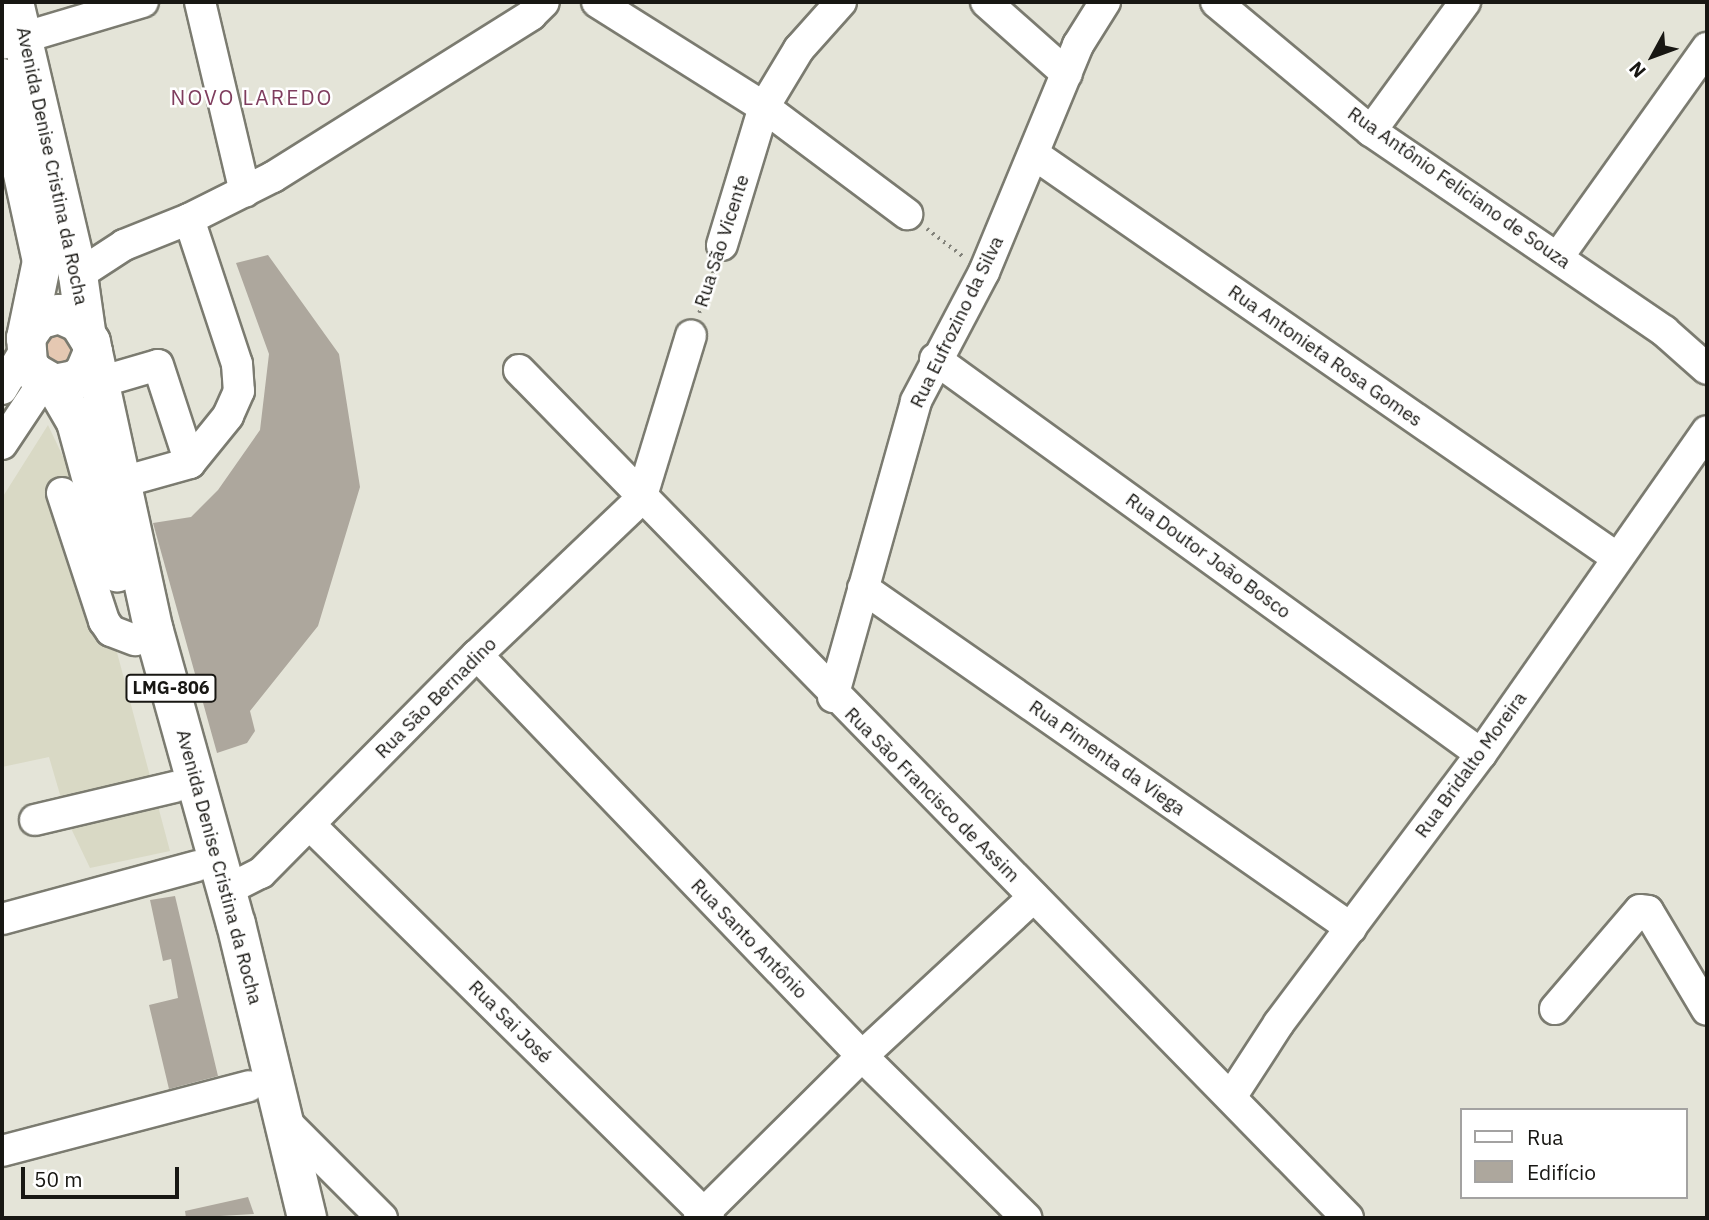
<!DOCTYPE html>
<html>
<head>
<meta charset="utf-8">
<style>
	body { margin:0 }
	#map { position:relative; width:1709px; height:1220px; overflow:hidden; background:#e4e4d8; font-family:"IBM Plex Sans",sans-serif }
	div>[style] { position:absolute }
	.built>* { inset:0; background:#d9d9c5 }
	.green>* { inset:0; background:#e5c8b2; transform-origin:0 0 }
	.building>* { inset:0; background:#ada79d }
	.path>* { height:3.5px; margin-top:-1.75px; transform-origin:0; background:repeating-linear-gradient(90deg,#82827a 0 2px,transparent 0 7px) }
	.roads { filter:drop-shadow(2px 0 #7b7b70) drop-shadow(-2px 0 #7b7b70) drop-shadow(0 2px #7b7b70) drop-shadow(0 -2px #7b7b70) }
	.minor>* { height:30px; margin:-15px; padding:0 15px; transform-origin:15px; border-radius:15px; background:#fff }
	.highway>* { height:38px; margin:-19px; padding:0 19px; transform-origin:19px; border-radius:19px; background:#fff }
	span { translate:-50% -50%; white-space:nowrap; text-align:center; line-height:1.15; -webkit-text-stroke:5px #fff; paint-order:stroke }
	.shield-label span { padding:2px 5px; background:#fff; border:2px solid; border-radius:5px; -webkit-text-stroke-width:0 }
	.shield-label { font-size:18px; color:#181713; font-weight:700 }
	.street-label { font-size:19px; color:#181713 }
	.neighbourhood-label { font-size:21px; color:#7f3d5e; letter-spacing:2px }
	.frame { position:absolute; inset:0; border:4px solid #181713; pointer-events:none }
	.legend { position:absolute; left:1460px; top:1108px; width:228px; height:91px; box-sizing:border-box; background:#fff; border:2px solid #a3a2a1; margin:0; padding:9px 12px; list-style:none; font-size:21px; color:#181713 }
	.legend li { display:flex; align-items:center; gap:14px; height:35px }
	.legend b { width:35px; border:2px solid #a3a2a1 }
	.north { position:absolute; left:1618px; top:21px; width:70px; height:70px; -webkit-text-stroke:5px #fff; paint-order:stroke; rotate:229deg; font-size:19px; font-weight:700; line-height:28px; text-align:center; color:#181713 }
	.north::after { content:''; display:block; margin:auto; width:24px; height:32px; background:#181713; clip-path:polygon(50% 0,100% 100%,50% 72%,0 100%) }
	.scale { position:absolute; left:21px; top:1167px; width:158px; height:32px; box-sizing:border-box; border:4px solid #181713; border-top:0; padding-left:9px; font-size:21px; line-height:24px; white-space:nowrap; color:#181713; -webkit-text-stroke:5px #fff; paint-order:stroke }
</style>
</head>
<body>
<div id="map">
	<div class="built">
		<i style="clip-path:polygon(48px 425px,67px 465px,170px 851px,90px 868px,68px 822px,49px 757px,2px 767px,2px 498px)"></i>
	</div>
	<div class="green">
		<i style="left:62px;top:326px;width:35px;height:29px;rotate:63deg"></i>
	</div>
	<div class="building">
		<i style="clip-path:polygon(268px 255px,339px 354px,360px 487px,318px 626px,250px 711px,255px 731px,247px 743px,217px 753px,153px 523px,191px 517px,218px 490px,260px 430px,269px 354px,236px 263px)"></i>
		<i style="clip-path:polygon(175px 896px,218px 1076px,169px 1089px,149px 1005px,178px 998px,171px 959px,163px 961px,150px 900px)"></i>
		<i style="clip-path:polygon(248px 1197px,254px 1214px,186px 1218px,185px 1211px)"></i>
	</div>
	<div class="path">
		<i style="left:927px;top:229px;width:48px;rotate:37.3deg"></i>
		<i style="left:699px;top:313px;width:49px;rotate:-70.8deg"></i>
	</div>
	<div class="roads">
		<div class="minor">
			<i style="left:200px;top:2px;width:195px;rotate:76.7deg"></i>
			<i style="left:597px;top:2px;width:197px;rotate:32.2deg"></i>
			<i style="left:764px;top:107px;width:179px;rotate:36.8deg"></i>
			<i style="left:986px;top:2px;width:108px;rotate:41.6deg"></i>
			<i style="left:1216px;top:2px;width:202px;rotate:39.8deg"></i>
			<i style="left:1371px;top:131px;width:355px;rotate:34.3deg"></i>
			<i style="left:1664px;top:331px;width:57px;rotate:41.5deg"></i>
			<i style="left:2px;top:44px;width:147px;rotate:-16.6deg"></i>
			<i style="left:1371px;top:131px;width:160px;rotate:-53.9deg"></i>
			<i style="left:1035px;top:155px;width:707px;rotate:34.68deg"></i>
			<i style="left:189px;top:219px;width:153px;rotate:71.7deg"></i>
			<i style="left:237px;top:364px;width:27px;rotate:86deg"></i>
			<i style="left:239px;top:391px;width:27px;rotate:114deg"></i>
			<i style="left:228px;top:416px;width:60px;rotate:129deg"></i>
			<i style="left:722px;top:245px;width:144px;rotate:-73.1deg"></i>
			<i style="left:764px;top:107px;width:68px;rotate:-58.9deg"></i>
			<i style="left:799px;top:49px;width:63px;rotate:-48.2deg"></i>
			<i style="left:1558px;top:257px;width:257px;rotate:-54.5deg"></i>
			<i style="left:78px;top:275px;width:55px;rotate:-33.1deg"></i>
			<i style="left:124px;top:245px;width:70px;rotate:-21.8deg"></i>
			<i style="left:189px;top:219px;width:94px;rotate:-26.6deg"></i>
			<i style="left:273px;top:177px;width:305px;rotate:-32.1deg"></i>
			<i style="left:531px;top:15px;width:18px;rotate:-45deg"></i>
			<i style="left:935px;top:359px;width:674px;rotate:35.88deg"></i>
			<i style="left:519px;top:370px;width:1186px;rotate:45.65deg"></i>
			<i style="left:100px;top:382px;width:60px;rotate:-16.3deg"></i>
			<i style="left:158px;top:365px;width:103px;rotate:71.9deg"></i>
			<i style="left:190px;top:463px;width:92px;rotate:164.3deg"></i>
			<i style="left:2px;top:389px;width:43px;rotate:-59.3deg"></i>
			<i style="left:2px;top:444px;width:76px;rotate:-56.3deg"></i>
			<i style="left:62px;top:493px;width:135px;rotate:71.8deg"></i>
			<i style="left:104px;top:621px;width:12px;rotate:55deg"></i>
			<i style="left:111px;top:631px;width:26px;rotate:21deg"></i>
			<i style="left:863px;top:588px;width:595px;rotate:34.87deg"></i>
			<i style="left:477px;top:655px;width:556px;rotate:46.17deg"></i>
			<i style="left:862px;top:1056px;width:231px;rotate:44.6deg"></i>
			<i style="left:833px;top:697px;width:307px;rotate:-74.3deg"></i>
			<i style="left:916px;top:401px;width:146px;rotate:-62.2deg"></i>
			<i style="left:984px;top:272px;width:246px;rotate:-67.5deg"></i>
			<i style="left:1078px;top:45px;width:51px;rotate:-57.9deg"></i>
			<i style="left:35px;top:820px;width:144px;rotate:-13.3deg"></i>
			<i style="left:310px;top:825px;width:560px;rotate:44.57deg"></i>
			<i style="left:227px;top:890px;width:38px;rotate:-27deg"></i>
			<i style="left:261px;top:873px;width:307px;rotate:-45.3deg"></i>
			<i style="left:477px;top:655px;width:226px;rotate:-43.6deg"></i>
			<i style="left:641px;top:499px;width:171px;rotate:-73deg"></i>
			<i style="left:2px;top:919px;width:202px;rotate:-15.2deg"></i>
			<i style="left:1555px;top:1009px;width:130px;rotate:-49.4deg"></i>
			<i style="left:1640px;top:910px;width:8px;rotate:7deg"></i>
			<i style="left:1648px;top:911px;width:115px;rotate:59.2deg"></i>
			<i style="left:1231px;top:1097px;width:88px;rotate:-57deg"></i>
			<i style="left:1279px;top:1023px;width:336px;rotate:-53.1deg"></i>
			<i style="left:1481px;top:754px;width:394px;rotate:-55deg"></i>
			<i style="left:283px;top:1119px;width:140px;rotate:45deg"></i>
			<i style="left:2px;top:1151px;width:255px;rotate:-14.7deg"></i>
			<i style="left:699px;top:1218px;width:230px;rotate:-44.8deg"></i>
			<i style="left:862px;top:1056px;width:234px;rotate:-42.8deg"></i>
		</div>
		<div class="highway">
			<i style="left:14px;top:2px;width:280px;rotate:76.8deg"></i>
			<i style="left:78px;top:275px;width:57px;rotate:81.9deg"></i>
			<i style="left:2px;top:78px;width:187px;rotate:77.7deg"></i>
			<i style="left:42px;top:261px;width:79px;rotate:101.7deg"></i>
			<i style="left:93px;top:352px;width:23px;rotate:113deg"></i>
			<i style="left:84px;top:373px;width:11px;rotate:142deg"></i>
			<i style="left:75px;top:380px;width:21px;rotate:169deg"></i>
			<i style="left:54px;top:384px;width:22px;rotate:-150deg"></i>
			<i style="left:35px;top:373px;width:11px;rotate:-128deg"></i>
			<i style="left:28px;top:364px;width:26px;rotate:-94deg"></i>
			<i style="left:26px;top:338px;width:22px;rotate:-56deg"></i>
			<i style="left:38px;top:320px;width:22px;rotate:-16deg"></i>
			<i style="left:59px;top:314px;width:22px;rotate:24deg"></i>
			<i style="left:79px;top:323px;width:22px;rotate:58deg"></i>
			<i style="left:91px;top:342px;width:10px;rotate:79deg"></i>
			<i style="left:93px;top:352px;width:286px;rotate:77.7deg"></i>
			<i style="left:154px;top:631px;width:304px;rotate:74.4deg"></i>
			<i style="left:236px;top:924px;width:302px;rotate:76.4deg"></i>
			<i style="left:54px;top:384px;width:44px;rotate:59.9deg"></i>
			<i style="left:76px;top:422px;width:156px;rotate:74.7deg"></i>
		</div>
	</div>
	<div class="shield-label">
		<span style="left:171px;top:688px">LMG-806</span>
	</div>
	<div class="street-label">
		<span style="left:52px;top:166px;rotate:78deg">Avenida Denise Cristina da Rocha</span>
		<span style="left:1459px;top:188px;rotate:35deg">Rua Antônio Feliciano de Souza</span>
		<span style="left:722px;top:241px;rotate:-72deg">Rua São Vicente</span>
		<span style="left:957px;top:322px;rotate:-64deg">Rua Eufrozino da Silva</span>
		<span style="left:1325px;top:356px;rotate:35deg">Rua Antonieta Rosa Gomes</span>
		<span style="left:1208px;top:556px;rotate:36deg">Rua Doutor João Bosco</span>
		<span style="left:436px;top:698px;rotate:-45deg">Rua São Bernadino</span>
		<span style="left:1107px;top:758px;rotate:35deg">Rua Pimenta da Viega</span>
		<span style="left:1471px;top:765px;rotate:-54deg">Rua Bridalto Moreira</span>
		<span style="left:932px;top:795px;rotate:45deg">Rua São Francisco de Assim</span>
		<span style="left:219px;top:867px;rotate:75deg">Avenida Denise Cristina da Rocha</span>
		<span style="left:749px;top:939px;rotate:46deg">Rua Santo Antônio</span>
		<span style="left:510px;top:1022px;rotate:45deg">Rua Sai José</span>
	</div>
	<div class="neighbourhood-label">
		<span style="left:252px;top:97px">NOVO LAREDO</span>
	</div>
	<div class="frame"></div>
	<ul class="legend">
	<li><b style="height:9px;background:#fff"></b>Rua</li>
	<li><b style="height:19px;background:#ada79d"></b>Edifício</li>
	</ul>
	<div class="north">N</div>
	<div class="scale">50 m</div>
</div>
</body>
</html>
